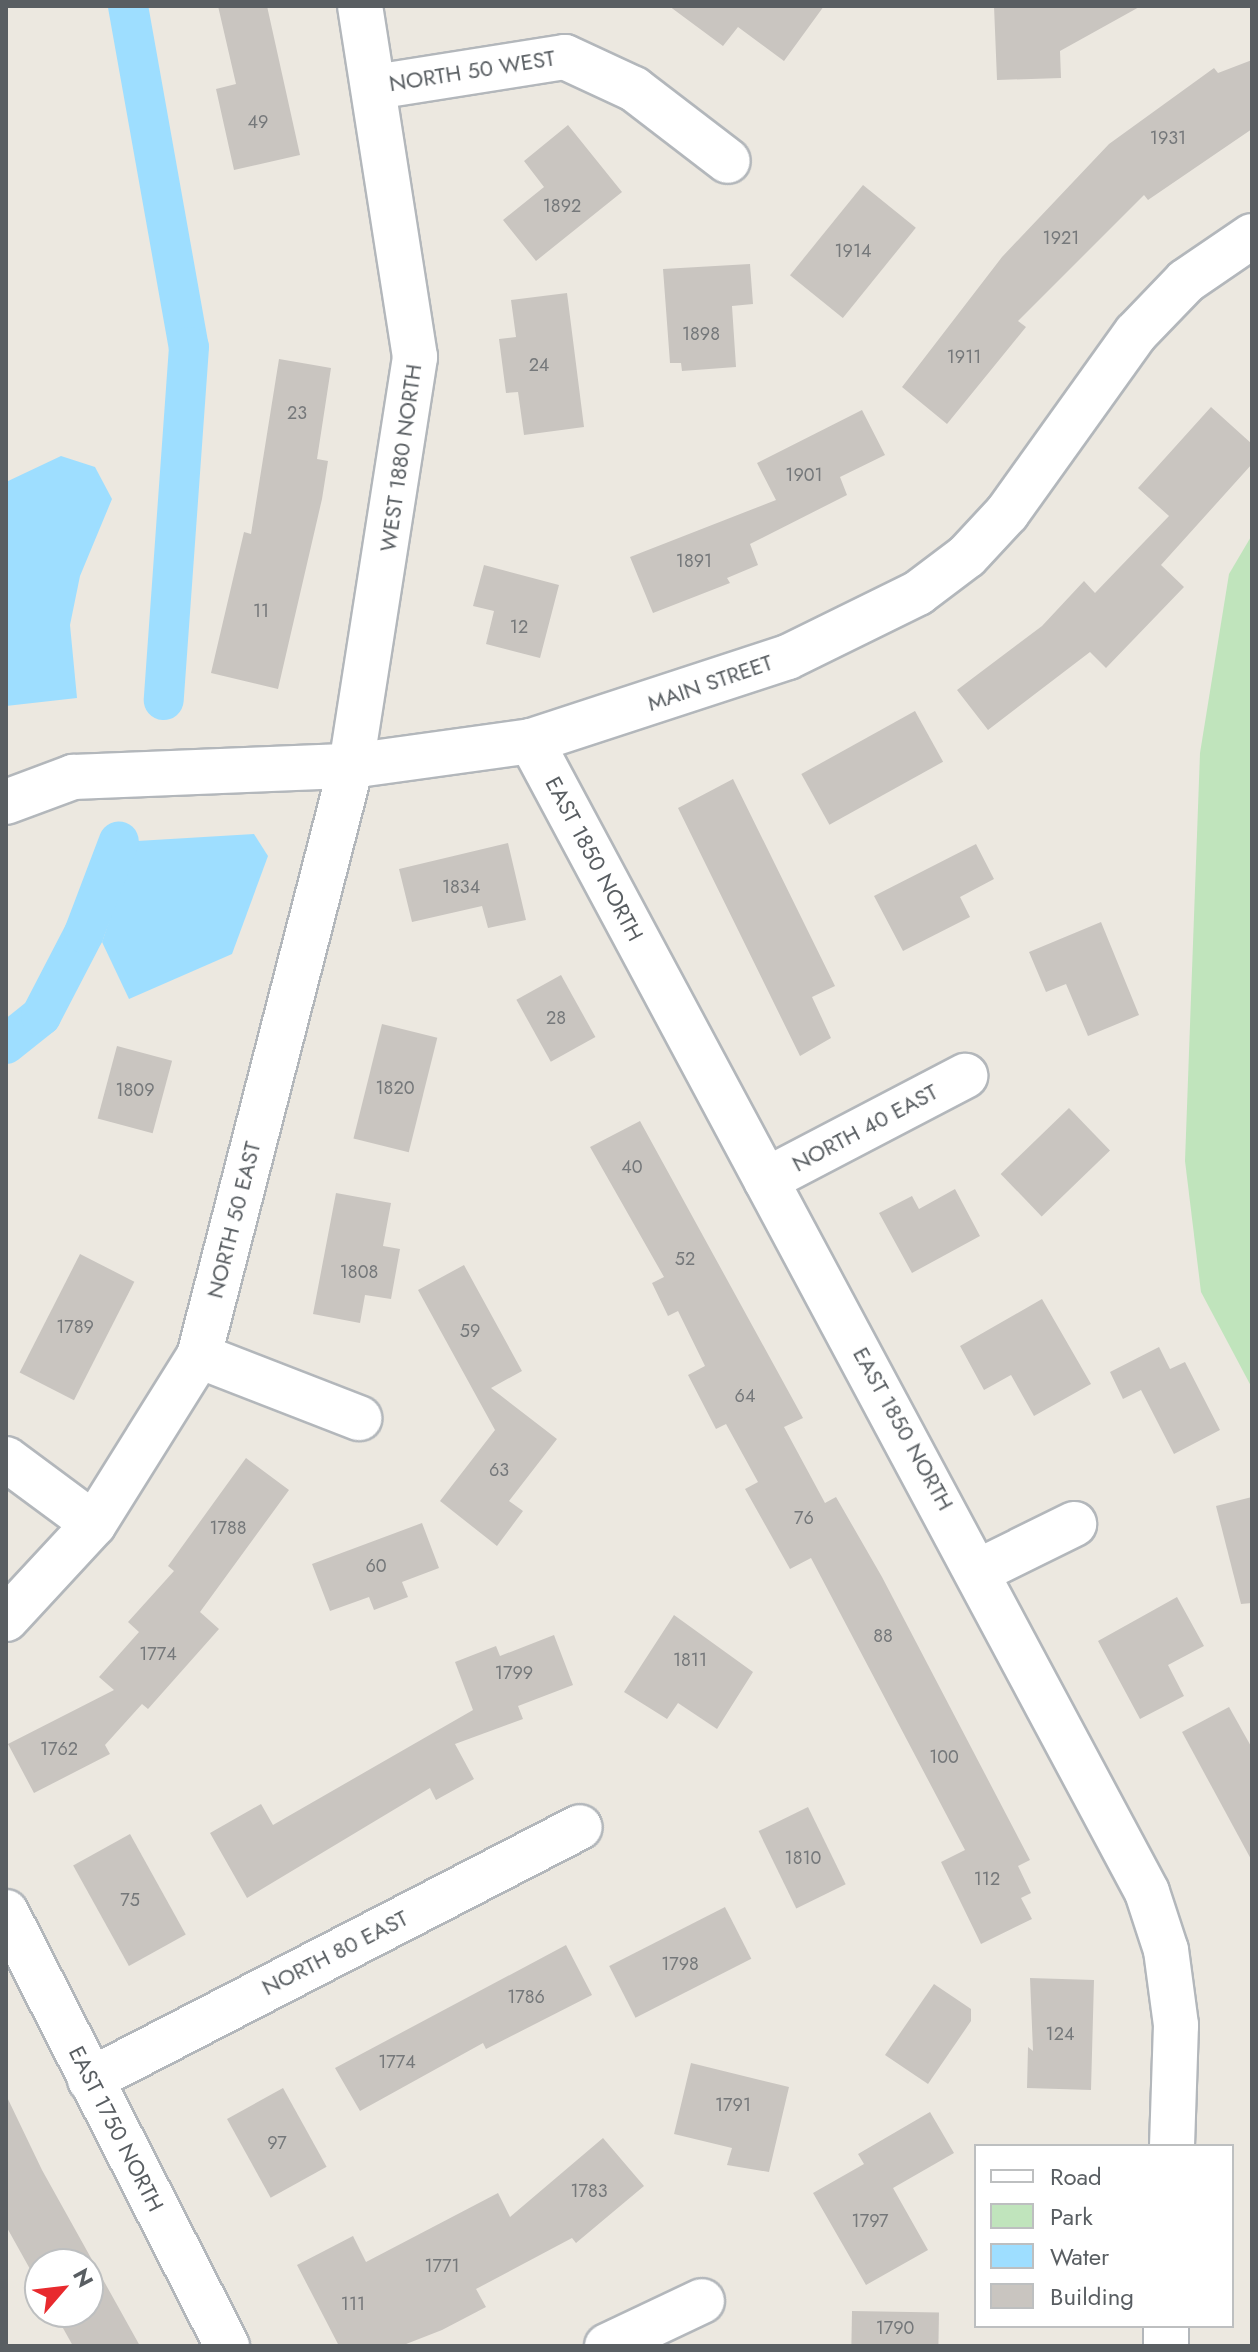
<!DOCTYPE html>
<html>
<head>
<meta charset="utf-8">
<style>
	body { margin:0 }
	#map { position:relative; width:1258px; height:2352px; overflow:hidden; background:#ece8e0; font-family:Jost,sans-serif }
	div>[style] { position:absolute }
	.green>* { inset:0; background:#c0e4bc }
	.water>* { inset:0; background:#9edeff }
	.canal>* { height:40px; margin:-20px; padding:0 20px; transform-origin:20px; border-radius:20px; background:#9edeff }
	.building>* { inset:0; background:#c9c5c0; transform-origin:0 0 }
	.roads { filter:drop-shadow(2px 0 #b3b7bb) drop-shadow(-2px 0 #b3b7bb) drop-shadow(0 2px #b3b7bb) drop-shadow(0 -2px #b3b7bb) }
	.street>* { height:44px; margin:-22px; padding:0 22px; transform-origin:22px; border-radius:22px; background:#fff }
	.secondary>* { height:44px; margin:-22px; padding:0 22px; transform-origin:22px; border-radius:22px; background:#fff }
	span { translate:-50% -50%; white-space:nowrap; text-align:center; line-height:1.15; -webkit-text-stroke:7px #fff; paint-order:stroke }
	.number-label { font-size:18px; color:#75787a }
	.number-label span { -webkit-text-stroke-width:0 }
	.street-label { font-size:22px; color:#595e62 }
	.frame { position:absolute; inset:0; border:8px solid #595e62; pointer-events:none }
	.legend { position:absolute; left:974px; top:2144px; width:260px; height:184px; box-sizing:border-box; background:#fff; border:2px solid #bdbfc0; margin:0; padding:10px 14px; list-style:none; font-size:24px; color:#595e62 }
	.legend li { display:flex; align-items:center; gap:16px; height:40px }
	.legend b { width:40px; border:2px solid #bdbfc0 }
	.north { position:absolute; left:24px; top:2248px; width:80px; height:80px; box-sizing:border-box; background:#fff; border:2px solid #bdbfc0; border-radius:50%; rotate:62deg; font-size:22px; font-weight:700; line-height:32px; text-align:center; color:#595e62 }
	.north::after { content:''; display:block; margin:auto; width:28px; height:36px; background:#e82a2e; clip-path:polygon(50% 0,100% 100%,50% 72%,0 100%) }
</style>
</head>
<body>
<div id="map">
	<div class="green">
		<i style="clip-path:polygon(1252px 535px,1252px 1388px,1201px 1292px,1185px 1161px,1200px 753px,1229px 574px)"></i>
	</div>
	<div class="water">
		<i style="clip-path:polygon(61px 456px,95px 467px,112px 499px,80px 576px,70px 625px,77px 698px,6px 706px,6px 482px)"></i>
		<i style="clip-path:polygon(254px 834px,268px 856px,232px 954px,129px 999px,102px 942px,137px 841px)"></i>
	</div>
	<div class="canal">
		<i style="left:128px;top:6px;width:346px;rotate:79.9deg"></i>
		<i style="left:189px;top:347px;width:354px;rotate:94.1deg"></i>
		<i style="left:6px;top:1044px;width:45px;rotate:-38.7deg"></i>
		<i style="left:41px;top:1016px;width:93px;rotate:-62.6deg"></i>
		<i style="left:84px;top:933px;width:98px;rotate:-69.2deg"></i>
	</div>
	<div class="building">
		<i style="clip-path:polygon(218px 6px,267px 6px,300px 155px,234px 170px,216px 89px,236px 84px)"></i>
		<i style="clip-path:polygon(669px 6px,824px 6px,784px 61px,738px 27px,723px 46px)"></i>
		<i style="clip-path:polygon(994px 6px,1141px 6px,1060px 51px,1061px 78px,997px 80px)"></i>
		<i style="clip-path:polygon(1252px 60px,1252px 129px,1148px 200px,1144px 195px,1018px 321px,1026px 327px,947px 424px,902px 387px,1002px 257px,1109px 144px,1214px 68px,1218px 73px)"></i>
		<i style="clip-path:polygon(568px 125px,622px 192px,536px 261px,503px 220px,544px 187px,524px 161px)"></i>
		<i style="left:863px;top:185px;width:68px;height:116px;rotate:39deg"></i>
		<i style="clip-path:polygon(750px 264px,753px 304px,732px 306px,736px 367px,682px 371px,681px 363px,670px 363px,663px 269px)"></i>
		<i style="clip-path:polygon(567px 293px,584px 427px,524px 435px,518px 392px,506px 393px,499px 339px,516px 337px,511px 300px)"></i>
		<i style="clip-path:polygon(279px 359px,331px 368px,317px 459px,328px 461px,322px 499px,278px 689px,211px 673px,244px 532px,251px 534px)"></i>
		<i style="clip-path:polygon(1211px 407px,1252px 444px,1252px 464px,1161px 565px,1184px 587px,1106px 668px,1090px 652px,988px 730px,957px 690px,1042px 626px,1084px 581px,1095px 593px,1169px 516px,1138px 488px)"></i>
		<i style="clip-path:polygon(862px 410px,885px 455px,840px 477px,847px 495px,750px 544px,758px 565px,727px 578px,730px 583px,653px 613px,630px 557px,776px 500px,757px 463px)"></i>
		<i style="clip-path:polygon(484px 565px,559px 585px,540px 658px,486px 644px,494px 611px,473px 606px)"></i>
		<i style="left:915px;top:711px;width:58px;height:130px;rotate:61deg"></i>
		<i style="clip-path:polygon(733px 779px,835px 986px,812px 997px,831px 1038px,800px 1056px,678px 808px)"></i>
		<i style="clip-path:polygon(508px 843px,526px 920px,488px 928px,482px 906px,412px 922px,399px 869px)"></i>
		<i style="clip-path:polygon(976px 844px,994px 879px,960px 897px,970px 917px,903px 951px,874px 896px)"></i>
		<i style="clip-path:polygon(1101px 922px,1139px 1015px,1088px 1036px,1066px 984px,1046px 992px,1029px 952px)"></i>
		<i style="left:561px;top:975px;width:71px;height:51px;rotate:61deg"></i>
		<i style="left:382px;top:1024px;width:57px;height:118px;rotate:14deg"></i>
		<i style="left:117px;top:1046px;width:57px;height:75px;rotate:15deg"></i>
		<i style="left:1069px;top:1108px;width:59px;height:95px;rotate:46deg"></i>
		<i style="clip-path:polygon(640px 1121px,803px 1418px,784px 1427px,825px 1503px,836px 1497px,882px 1577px,1030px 1860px,1018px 1866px,1031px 1893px,1021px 1898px,1032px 1919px,981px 1944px,941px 1862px,965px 1850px,811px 1558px,790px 1569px,745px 1489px,758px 1482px,726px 1424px,716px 1429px,688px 1375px,705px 1366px,678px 1311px,668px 1316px,652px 1283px,664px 1277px,590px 1147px)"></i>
		<i style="clip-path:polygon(955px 1189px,980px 1236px,912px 1273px,879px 1213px,912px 1196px,919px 1209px)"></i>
		<i style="clip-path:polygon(336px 1193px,391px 1203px,383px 1246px,400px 1249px,391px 1299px,365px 1295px,360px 1323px,313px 1314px)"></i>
		<i style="left:80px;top:1254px;width:61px;height:133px;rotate:27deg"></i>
		<i style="clip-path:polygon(464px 1265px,522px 1371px,491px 1388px,557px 1439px,509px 1501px,523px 1511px,497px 1546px,440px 1501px,495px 1430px,418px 1290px)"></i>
		<i style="clip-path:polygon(1042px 1299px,1091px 1384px,1034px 1416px,1011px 1375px,984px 1390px,960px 1346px)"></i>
		<i style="clip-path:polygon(1159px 1347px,1170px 1369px,1185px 1362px,1220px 1430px,1174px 1454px,1141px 1390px,1123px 1399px,1110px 1372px)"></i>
		<i style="clip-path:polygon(246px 1458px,289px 1490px,200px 1612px,219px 1629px,148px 1709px,142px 1704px,105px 1745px,110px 1754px,34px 1793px,8px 1744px,114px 1690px,99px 1677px,139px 1632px,128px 1622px,174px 1571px,168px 1566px)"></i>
		<i style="clip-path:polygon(1252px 1497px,1252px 1603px,1241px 1604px,1216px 1506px)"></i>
		<i style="clip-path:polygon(422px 1523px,439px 1568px,402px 1582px,408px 1597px,374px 1610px,369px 1597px,330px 1611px,312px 1564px)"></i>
		<i style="clip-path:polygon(1177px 1597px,1204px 1646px,1168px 1665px,1184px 1696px,1140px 1719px,1098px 1641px)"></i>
		<i style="clip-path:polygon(674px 1615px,753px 1672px,717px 1729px,678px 1703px,667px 1719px,624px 1692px)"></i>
		<i style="clip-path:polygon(554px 1635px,573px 1685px,518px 1706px,523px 1719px,455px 1744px,474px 1779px,436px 1800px,430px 1788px,247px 1898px,210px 1833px,261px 1804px,273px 1825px,473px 1710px,455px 1662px,496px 1646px,500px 1656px)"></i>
		<i style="clip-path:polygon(1229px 1707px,1252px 1748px,1252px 1861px,1182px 1732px)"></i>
		<i style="left:808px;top:1807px;width:86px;height:55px;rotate:64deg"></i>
		<i style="left:130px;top:1834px;width:115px;height:65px;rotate:61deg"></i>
		<i style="left:725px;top:1907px;width:58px;height:130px;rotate:63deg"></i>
		<i style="clip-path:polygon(566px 1945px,592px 1995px,486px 2049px,483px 2043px,360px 2111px,335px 2068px)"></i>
		<i style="clip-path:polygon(1030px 1978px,1094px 1980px,1091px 2090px,1027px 2088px,1028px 2047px,1033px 2051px)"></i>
		<i style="clip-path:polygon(934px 1984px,971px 2009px,971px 2021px,928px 2084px,885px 2055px)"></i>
		<i style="clip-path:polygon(691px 2063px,789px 2087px,769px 2172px,727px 2165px,732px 2148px,674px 2134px)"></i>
		<i style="left:283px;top:2088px;width:90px;height:64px;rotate:61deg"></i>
		<i style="clip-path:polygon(6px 2095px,42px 2170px,140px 2346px,73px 2346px,54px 2312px,88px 2312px,88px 2264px,40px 2264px,40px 2287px,6px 2226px)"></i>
		<i style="clip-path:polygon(930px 2112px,954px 2153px,893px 2188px,928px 2250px,866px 2285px,813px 2193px,864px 2164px,858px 2154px)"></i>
		<i style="clip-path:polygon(603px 2138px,644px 2186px,576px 2243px,572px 2238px,476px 2289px,486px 2307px,442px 2330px,401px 2346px,339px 2346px,297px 2265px,353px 2236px,366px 2262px,498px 2193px,510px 2217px)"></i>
		<i style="left:852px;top:2311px;width:87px;height:35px;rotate:1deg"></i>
	</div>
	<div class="roads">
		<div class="street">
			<i style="left:375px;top:87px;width:192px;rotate:-9deg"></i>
			<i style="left:565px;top:57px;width:76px;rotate:24.9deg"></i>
			<i style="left:634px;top:89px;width:118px;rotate:37.5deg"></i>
			<i style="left:531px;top:741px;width:1305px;rotate:61.84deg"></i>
			<i style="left:1147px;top:1892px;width:61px;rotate:71.9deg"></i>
			<i style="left:1166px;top:1950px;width:76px;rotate:82.4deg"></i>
			<i style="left:1176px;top:2025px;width:121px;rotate:91.9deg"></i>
			<i style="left:766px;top:1180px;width:225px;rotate:-27.6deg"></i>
			<i style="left:199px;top:1356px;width:172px;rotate:21.2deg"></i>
			<i style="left:6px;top:1459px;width:109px;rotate:36.5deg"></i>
			<i style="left:981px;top:1570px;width:104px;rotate:-26.3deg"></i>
			<i style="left:6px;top:1619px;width:129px;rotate:-47.2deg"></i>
			<i style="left:94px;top:1524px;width:198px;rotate:-58deg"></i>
			<i style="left:199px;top:1356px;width:609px;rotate:-75.55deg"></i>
			<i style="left:351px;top:766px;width:414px;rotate:-81.1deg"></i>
			<i style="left:415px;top:357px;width:355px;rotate:-98.9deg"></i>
			<i style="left:6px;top:1912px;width:487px;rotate:63deg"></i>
			<i style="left:90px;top:2080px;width:551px;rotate:-27.31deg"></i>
			<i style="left:607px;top:2346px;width:105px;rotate:-25.3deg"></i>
			<i style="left:1166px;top:2346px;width:20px;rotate:-90deg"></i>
		</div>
		<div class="secondary">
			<i style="left:6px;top:802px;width:72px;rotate:-20.5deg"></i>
			<i style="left:73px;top:777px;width:278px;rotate:-2.3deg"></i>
			<i style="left:351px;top:766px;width:182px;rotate:-7.9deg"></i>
			<i style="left:531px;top:741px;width:270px;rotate:-18.1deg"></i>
			<i style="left:788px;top:657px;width:145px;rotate:-26.2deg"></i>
			<i style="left:918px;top:593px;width:61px;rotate:-37.1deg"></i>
			<i style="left:967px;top:556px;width:59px;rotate:-47.1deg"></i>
			<i style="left:1007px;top:513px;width:221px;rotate:-54.4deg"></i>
			<i style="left:1136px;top:333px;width:72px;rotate:-46.1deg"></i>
			<i style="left:1186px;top:281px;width:80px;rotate:-34.3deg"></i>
		</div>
	</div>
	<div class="number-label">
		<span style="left:258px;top:122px">49</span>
		<span style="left:1168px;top:138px">1931</span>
		<span style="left:562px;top:206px">1892</span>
		<span style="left:1061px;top:238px">1921</span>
		<span style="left:853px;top:251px">1914</span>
		<span style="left:701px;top:334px">1898</span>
		<span style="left:964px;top:357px">1911</span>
		<span style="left:539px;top:365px">24</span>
		<span style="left:297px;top:413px">23</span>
		<span style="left:804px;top:475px">1901</span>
		<span style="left:694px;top:561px">1891</span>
		<span style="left:261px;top:611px">11</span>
		<span style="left:519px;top:627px">12</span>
		<span style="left:461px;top:887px">1834</span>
		<span style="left:556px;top:1018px">28</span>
		<span style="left:395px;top:1088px">1820</span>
		<span style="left:135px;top:1090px">1809</span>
		<span style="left:632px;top:1167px">40</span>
		<span style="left:685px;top:1259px">52</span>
		<span style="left:359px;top:1272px">1808</span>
		<span style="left:75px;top:1327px">1789</span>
		<span style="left:470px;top:1331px">59</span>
		<span style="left:745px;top:1396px">64</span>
		<span style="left:499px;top:1470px">63</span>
		<span style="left:804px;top:1518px">76</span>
		<span style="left:228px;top:1528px">1788</span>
		<span style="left:376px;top:1566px">60</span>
		<span style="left:883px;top:1636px">88</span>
		<span style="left:158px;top:1654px">1774</span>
		<span style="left:690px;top:1660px">1811</span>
		<span style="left:514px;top:1673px">1799</span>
		<span style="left:59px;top:1749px">1762</span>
		<span style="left:944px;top:1757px">100</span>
		<span style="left:803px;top:1858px">1810</span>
		<span style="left:987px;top:1879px">112</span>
		<span style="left:130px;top:1900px">75</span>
		<span style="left:680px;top:1964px">1798</span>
		<span style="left:526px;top:1997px">1786</span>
		<span style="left:1060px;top:2034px">124</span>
		<span style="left:397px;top:2062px">1774</span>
		<span style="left:733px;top:2105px">1791</span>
		<span style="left:277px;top:2143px">97</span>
		<span style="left:589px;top:2191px">1783</span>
		<span style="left:870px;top:2221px">1797</span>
		<span style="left:442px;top:2266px">1771</span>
		<span style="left:353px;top:2304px">111</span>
		<span style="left:895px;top:2328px">1790</span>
	</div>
	<div class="street-label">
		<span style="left:472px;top:71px;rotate:-9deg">NORTH 50 WEST</span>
		<span style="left:401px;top:458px;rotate:-82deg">WEST 1880 NORTH</span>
		<span style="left:710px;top:683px;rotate:-19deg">MAIN STREET</span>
		<span style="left:594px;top:859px;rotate:62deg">EAST 1850 NORTH</span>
		<span style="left:865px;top:1128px;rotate:-28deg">NORTH 40 EAST</span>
		<span style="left:234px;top:1220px;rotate:-76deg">NORTH 50 EAST</span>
		<span style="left:903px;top:1429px;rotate:61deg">EAST 1850 NORTH</span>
		<span style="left:335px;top:1953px;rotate:-27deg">NORTH 80 EAST</span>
		<span style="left:116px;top:2129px;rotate:63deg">EAST 1750 NORTH</span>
	</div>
	<div class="frame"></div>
	<ul class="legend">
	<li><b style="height:10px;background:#fff"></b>Road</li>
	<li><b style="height:22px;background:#c0e4bc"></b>Park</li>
	<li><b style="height:22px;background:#9edeff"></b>Water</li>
	<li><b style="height:22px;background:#c9c5c0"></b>Building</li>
	</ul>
	<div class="north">N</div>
</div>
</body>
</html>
